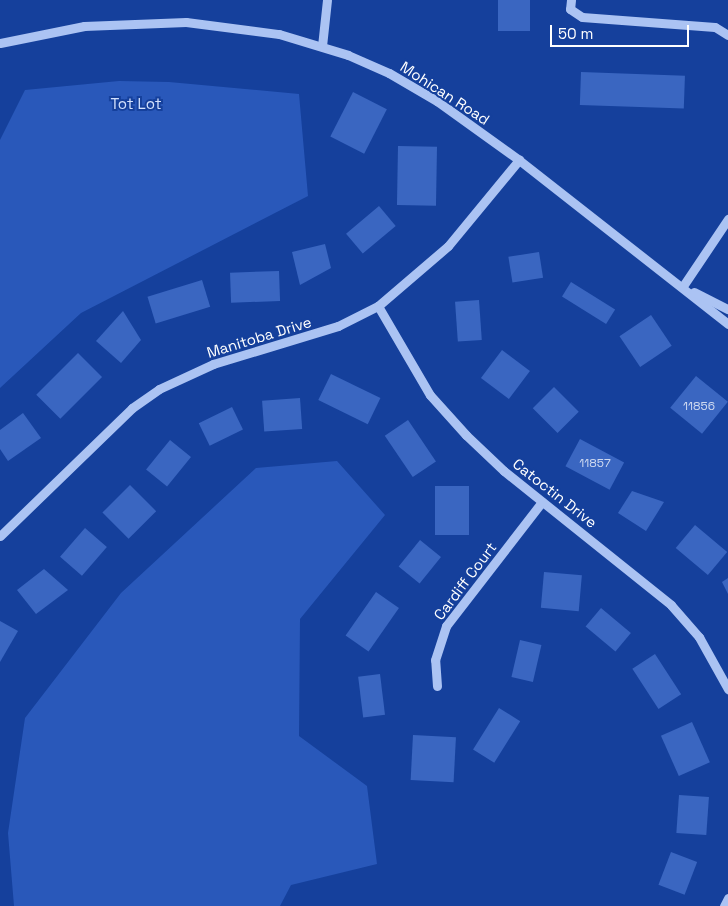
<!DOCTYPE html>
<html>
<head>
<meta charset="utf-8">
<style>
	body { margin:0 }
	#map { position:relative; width:728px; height:906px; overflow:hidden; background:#15409c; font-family:"Space Grotesk",sans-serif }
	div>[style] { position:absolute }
	.green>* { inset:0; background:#2958ba }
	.building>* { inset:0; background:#3a66c1; transform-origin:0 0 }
	.minor>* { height:9px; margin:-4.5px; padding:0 4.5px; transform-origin:4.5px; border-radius:4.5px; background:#abc3f3 }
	span { translate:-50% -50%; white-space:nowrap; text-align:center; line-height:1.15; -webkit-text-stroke:4px #15409c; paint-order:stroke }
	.number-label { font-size:12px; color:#ced9f0 }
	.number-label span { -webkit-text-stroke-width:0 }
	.street-label { font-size:15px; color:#fff }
	.park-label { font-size:15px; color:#d3e1fd }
	.scale { position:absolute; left:550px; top:25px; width:139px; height:22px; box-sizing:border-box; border:2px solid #fff; border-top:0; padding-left:6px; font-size:15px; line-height:18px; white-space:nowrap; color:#fff; -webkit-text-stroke:4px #15409c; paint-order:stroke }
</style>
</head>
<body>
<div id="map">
	<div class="green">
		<i style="clip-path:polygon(119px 81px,169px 82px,299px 94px,308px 196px,81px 313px,0 388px,0 140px,25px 90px)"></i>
		<i style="clip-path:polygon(337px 461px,385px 515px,300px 619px,299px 736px,367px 786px,377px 864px,291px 885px,280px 906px,14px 906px,8px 833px,25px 718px,121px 593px,256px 468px)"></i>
	</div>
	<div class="building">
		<i style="left:498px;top:0;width:32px;height:31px"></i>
		<i style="left:581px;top:72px;width:104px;height:33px;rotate:2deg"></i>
		<i style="left:353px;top:92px;width:38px;height:50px;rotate:27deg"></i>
		<i style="left:398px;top:146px;width:39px;height:59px;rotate:1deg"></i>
		<i style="left:379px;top:206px;width:26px;height:43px;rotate:50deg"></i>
		<i style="clip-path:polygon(325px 244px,331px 268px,300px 285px,292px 252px)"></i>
		<i style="left:539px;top:252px;width:26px;height:31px;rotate:81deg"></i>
		<i style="left:279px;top:271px;width:30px;height:49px;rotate:88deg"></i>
		<i style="left:202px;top:280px;width:28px;height:57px;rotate:73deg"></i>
		<i style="left:571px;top:282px;width:52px;height:17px;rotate:32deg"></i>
		<i style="left:479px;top:300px;width:40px;height:24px;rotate:86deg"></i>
		<i style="clip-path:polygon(123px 311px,141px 340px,121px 363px,96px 341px)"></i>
		<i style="left:651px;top:315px;width:37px;height:38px;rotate:56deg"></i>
		<i style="left:502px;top:350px;width:35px;height:35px;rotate:37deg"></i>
		<i style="left:78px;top:353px;width:34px;height:59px;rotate:45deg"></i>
		<i style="left:331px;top:374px;width:55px;height:29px;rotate:26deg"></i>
		<i style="left:696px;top:376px;width:41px;height:41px;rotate:39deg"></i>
		<i style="left:554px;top:387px;width:35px;height:30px;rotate:45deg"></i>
		<i style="left:300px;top:398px;width:31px;height:38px;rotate:86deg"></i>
		<i style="left:232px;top:407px;width:25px;height:37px;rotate:64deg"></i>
		<i style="clip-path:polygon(23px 413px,41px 438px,8px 461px,0 449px,0 430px)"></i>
		<i style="left:408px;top:420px;width:50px;height:28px;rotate:56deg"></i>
		<i style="left:580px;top:439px;width:50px;height:31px;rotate:28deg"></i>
		<i style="left:170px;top:440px;width:27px;height:38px;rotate:39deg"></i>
		<i style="left:130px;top:485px;width:37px;height:39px;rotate:45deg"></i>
		<i style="left:435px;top:486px;width:34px;height:49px"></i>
		<i style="clip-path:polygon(632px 491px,664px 502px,646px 531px,618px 513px)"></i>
		<i style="left:695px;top:525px;width:42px;height:30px;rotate:40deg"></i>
		<i style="left:85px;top:528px;width:29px;height:38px;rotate:41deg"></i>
		<i style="left:420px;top:540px;width:27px;height:34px;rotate:39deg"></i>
		<i style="clip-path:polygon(44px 569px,68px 590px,36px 614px,17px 590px)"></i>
		<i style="left:544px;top:572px;width:38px;height:36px;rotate:5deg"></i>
		<i style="clip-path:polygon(728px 578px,728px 594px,722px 582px)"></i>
		<i style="left:376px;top:592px;width:28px;height:53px;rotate:35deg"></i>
		<i style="left:601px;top:608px;width:39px;height:24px;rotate:40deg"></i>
		<i style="clip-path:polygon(0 621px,18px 631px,0 662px)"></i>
		<i style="left:520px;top:640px;width:22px;height:38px;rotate:13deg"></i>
		<i style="left:655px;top:654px;width:48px;height:27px;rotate:57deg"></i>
		<i style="left:380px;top:674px;width:41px;height:22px;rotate:83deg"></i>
		<i style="left:499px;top:708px;width:25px;height:49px;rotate:32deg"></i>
		<i style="left:692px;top:722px;width:44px;height:34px;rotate:66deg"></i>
		<i style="left:413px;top:735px;width:43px;height:45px;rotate:3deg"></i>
		<i style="left:679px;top:795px;width:30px;height:38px;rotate:4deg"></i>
		<i style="left:671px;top:852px;width:28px;height:35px;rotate:21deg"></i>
	</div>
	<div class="minor">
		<i style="left:571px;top:0;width:9px;rotate:96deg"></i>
		<i style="left:570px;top:9px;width:14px;rotate:34deg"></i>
		<i style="left:582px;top:17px;width:133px;rotate:4.3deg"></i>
		<i style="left:715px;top:27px;width:15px;rotate:32deg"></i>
		<i style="left:0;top:43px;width:86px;rotate:-11.4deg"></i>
		<i style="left:84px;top:26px;width:102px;rotate:-2.2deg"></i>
		<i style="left:186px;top:22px;width:94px;rotate:7.4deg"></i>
		<i style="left:279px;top:34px;width:72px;rotate:16.9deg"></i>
		<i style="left:348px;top:55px;width:45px;rotate:23.7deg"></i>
		<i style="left:389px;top:73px;width:56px;rotate:30.3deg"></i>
		<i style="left:437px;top:101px;width:101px;rotate:35.7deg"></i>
		<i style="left:519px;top:160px;width:266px;rotate:38.1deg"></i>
		<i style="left:322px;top:46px;width:46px;rotate:-83.8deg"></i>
		<i style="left:683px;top:286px;width:81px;rotate:-56.1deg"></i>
		<i style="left:694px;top:292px;width:38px;rotate:27deg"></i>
		<i style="left:378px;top:306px;width:103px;rotate:59.7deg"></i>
		<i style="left:430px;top:395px;width:54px;rotate:48deg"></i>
		<i style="left:466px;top:435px;width:52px;rotate:43.5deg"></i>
		<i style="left:504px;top:471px;width:214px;rotate:38.7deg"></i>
		<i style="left:671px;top:605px;width:43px;rotate:48.8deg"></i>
		<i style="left:699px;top:637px;width:60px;rotate:60.9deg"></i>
		<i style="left:0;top:536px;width:184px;rotate:-44.1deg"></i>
		<i style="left:132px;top:408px;width:33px;rotate:-35deg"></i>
		<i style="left:159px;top:389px;width:60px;rotate:-24.8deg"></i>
		<i style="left:213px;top:364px;width:131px;rotate:-16.9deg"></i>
		<i style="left:338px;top:326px;width:45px;rotate:-26.6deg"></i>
		<i style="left:378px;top:306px;width:92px;rotate:-40.6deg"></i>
		<i style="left:448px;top:246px;width:112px;rotate:-50.5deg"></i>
		<i style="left:437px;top:686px;width:26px;rotate:-94deg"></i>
		<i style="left:435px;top:660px;width:36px;rotate:-72deg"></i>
		<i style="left:446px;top:626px;width:157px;rotate:-52.3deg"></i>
		<i style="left:724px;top:906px;width:9px;rotate:-63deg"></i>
	</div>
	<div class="number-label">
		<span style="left:699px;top:407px">11856</span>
		<span style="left:595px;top:464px">11857</span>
	</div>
	<div class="street-label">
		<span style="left:445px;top:93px;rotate:33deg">Mohican Road</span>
		<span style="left:259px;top:337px;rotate:-17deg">Manitoba Drive</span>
		<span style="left:555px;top:493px;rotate:38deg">Catoctin Drive</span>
		<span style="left:465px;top:581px;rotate:-53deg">Cardiff Court</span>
	</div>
	<div class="park-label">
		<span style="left:136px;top:104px">Tot Lot</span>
	</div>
	<div class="scale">50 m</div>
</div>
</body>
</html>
